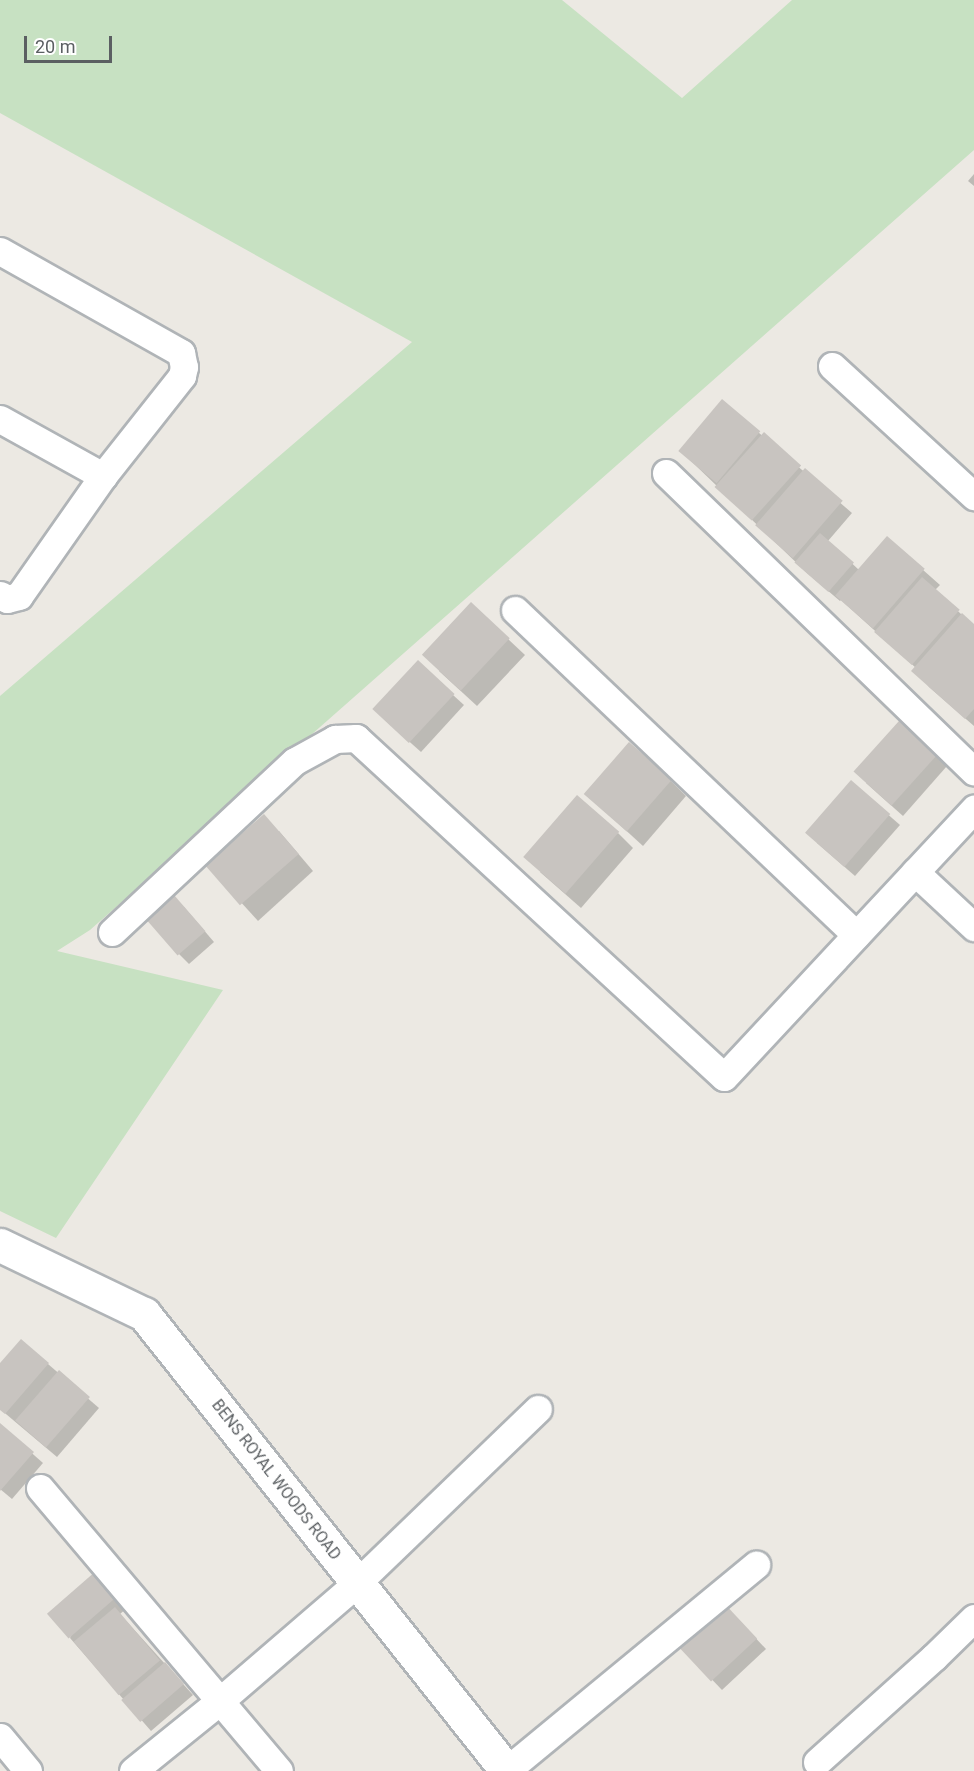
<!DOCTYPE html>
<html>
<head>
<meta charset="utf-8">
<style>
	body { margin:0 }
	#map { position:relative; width:974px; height:1771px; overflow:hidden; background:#ece9e3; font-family:Roboto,sans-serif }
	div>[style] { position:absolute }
	.green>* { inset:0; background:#c7e1c2 }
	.shadow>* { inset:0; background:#0003 }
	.building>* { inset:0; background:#c8c4c0; transform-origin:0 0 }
	.roads { filter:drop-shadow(2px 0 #b0b4b7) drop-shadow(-2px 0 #b0b4b7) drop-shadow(0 2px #b0b4b7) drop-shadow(0 -2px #b0b4b7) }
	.minor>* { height:27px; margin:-13.5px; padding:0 13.5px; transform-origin:13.5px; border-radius:13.5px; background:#fff }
	.tertiary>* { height:33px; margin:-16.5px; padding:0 16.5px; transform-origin:16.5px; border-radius:16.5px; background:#fff }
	span { translate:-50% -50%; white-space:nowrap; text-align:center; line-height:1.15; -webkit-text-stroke:4.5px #fff; paint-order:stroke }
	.street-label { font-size:16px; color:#5b5f62 }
	.scale { position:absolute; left:24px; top:36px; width:88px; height:27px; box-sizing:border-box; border:3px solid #5b5f62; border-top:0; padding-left:8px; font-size:18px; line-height:21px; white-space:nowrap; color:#5b5f62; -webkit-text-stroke:4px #fff; paint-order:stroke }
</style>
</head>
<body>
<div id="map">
	<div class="green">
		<i style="clip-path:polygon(0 0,562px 0,682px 98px,792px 0,974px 0,974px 150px,90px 930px,57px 951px,223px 990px,56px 1238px,0 1211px,0 696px,412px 342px,0 113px)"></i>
	</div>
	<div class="shadow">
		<i style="clip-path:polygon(974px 174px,974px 186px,968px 181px)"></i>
		<i style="clip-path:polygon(722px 401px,852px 513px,828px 541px,859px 570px,887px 538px,940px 585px,935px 590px,974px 626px,974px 726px,929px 687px,916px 668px,841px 600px,840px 601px,807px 573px,690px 460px)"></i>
		<i style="clip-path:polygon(471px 604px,525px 655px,477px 706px,439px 671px)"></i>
		<i style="clip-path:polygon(453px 695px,464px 705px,421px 752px,385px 720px)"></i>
		<i style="clip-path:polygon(936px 756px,947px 766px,903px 816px,866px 783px)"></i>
		<i style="clip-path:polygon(671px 781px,686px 796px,643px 846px,586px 794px)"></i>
		<i style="clip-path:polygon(851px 782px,900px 825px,855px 876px,817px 843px)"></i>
		<i style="clip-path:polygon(279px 831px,313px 871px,258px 921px,207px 865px)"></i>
		<i style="clip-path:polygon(618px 833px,633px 848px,581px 908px,540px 872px)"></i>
		<i style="clip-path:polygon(184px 907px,214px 942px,189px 964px,179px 954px)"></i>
		<i style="clip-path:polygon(48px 1364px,99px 1408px,57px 1457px,0 1409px,0 1365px)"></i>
		<i style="clip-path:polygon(0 1425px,43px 1463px,12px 1499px,0 1489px)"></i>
		<i style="clip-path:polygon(96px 1573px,127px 1608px,120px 1614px,193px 1695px,151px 1731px,70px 1638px)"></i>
		<i style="clip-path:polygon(733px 1614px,766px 1649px,722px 1690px,679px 1645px)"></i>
	</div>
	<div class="building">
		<i style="left:722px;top:399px;width:50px;height:68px;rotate:40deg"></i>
		<i style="left:764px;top:432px;width:50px;height:74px;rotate:42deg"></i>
		<i style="left:805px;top:468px;width:50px;height:76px;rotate:41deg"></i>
		<i style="left:820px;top:533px;width:45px;height:39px;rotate:41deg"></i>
		<i style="left:887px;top:536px;width:50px;height:79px;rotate:41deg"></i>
		<i style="left:922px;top:577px;width:50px;height:73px;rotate:41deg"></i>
		<i style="left:471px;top:602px;width:53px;height:72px;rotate:43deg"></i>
		<i style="clip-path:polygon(962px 613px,974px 624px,974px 709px,965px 719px,911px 671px)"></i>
		<i style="left:418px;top:660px;width:50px;height:67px;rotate:43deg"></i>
		<i style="left:899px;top:721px;width:51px;height:68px;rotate:42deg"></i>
		<i style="left:629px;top:742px;width:57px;height:69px;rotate:41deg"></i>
		<i style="left:851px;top:780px;width:52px;height:70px;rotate:41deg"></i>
		<i style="left:577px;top:795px;width:56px;height:82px;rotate:41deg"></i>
		<i style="left:264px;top:814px;width:53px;height:78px;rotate:49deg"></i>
		<i style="left:174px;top:895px;width:48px;height:37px;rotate:49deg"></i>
		<i style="clip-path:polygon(21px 1339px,49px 1363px,5px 1414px,0 1410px,0 1363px)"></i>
		<i style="left:59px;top:1370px;width:41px;height:67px;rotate:41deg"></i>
		<i style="clip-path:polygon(0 1423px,34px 1452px,0 1491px)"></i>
		<i style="left:96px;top:1571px;width:33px;height:65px;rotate:49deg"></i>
		<i style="left:723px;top:1602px;width:50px;height:63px;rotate:47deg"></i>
		<i style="left:115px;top:1607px;width:70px;height:54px;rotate:50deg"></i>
		<i style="left:165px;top:1662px;width:29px;height:58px;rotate:49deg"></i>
	</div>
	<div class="roads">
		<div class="minor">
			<i style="left:0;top:251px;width:208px;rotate:29.4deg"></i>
			<i style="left:181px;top:353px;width:14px;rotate:78deg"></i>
			<i style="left:184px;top:367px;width:9px;rotate:103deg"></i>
			<i style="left:182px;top:376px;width:127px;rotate:128.3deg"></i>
			<i style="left:103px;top:476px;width:146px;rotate:125deg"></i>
			<i style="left:19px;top:596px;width:12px;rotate:166deg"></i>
			<i style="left:7px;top:599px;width:8px;rotate:-150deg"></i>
			<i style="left:832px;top:366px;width:193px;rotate:42.5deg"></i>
			<i style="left:0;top:419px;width:118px;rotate:29deg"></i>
			<i style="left:666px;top:473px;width:429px;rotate:44.1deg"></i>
			<i style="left:515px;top:610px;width:471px;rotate:43.6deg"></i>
			<i style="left:915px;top:872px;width:81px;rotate:43deg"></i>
			<i style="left:112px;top:932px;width:250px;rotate:-43.1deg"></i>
			<i style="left:295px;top:761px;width:46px;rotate:-28.8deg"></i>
			<i style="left:335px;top:739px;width:21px;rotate:-3deg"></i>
			<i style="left:356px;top:738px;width:500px;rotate:42.65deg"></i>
			<i style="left:724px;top:1077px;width:367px;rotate:-47deg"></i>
			<i style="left:40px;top:1488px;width:370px;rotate:49.8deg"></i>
			<i style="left:0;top:1737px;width:44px;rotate:50.5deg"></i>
			<i style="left:817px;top:1762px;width:157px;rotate:-41.9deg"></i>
			<i style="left:934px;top:1657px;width:56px;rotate:-44.3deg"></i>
			<i style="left:507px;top:1770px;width:323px;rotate:-39.5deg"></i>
			<i style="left:133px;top:1771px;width:113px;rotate:-38.9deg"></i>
			<i style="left:221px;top:1700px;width:179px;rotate:-40.7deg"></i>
			<i style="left:357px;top:1583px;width:251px;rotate:-43.9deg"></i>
		</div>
		<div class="tertiary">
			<i style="left:0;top:1245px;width:160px;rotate:25.6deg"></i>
			<i style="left:144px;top:1314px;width:584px;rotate:51.54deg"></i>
		</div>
	</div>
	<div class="street-label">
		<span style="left:276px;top:1480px;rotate:52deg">BENS ROYAL WOODS ROAD</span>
	</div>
	<div class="scale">20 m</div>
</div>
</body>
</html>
